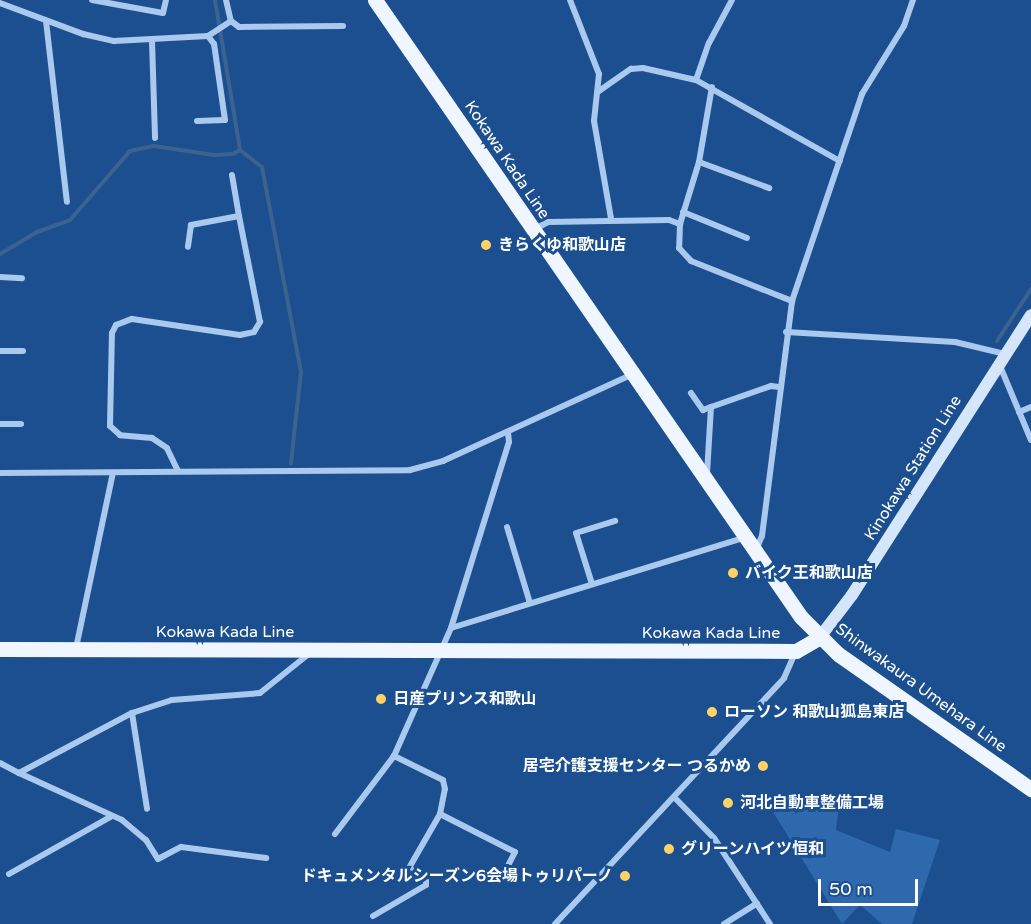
<!DOCTYPE html>
<html>
<head>
<meta charset="utf-8">
<style>
	body { margin:0 }
	#map { position:relative; width:1031px; height:924px; overflow:hidden; background:#1b4f8f; font-family:"Varela Round","Noto Sans JP",sans-serif }
	div>[style] { position:absolute }
	.green>* { inset:0; background:#2e69ad }
	.stream>* { height:4px; margin:-2px; padding:0 2px; transform-origin:2px; border-radius:2px; background:#3c6290 }
	.street>* { height:6px; margin:-3px; padding:0 3px; transform-origin:3px; border-radius:3px; background:#a9c9ee }
	.secondary>* { height:12px; margin:-6px; padding:0 6px; transform-origin:6px; border-radius:6px; background:#d6e6fa }
	.primary>* { height:15px; margin:-7.5px; padding:0 7.5px; transform-origin:7.5px; border-radius:7.5px; background:#f0f6ff }
	.dots>* { width:16px; height:16px; translate:-50% -50%; box-sizing:border-box; border:3px solid #1b4f8f; border-radius:50% }
	span { translate:-50% -50%; white-space:nowrap; text-align:center; line-height:1.15; -webkit-text-stroke:6px #1b4f8f; paint-order:stroke }
	.street-label { font-size:16px; color:#fff }
	.poi-label { font-size:16px; color:#fff; font-weight:700 }
	.left { translate:0 -50%; text-align:left }
	.right { translate:-100% -50%; text-align:right }
	.scale { position:absolute; left:818px; top:879px; width:100px; height:27px; box-sizing:border-box; border:3px solid #fff; border-top:0; padding-left:8px; font-size:18px; line-height:21px; white-space:nowrap; color:#fff; -webkit-text-stroke:4px #1b4f8f; paint-order:stroke }
</style>
</head>
<body>
<div id="map">
	<div class="green">
		<i style="clip-path:polygon(839px 805px,836px 830px,890px 852px,896px 829px,940px 840px,912px 924px,882px 924px,860px 905px,842px 924px,770px 807px)"></i>
	</div>
	<div class="stream">
		<i style="left:215px;top:0;width:152px;rotate:80.5deg"></i>
		<i style="left:240px;top:150px;width:28px;rotate:38deg"></i>
		<i style="left:262px;top:167px;width:209px;rotate:79.2deg"></i>
		<i style="left:301px;top:372px;width:92px;rotate:96.3deg"></i>
		<i style="left:0;top:254px;width:43px;rotate:-30.7deg"></i>
		<i style="left:37px;top:232px;width:35px;rotate:-20deg"></i>
		<i style="left:70px;top:220px;width:91px;rotate:-49deg"></i>
		<i style="left:130px;top:151px;width:25px;rotate:-12deg"></i>
		<i style="left:154px;top:146px;width:61px;rotate:8.5deg"></i>
		<i style="left:214px;top:155px;width:19px;rotate:-3deg"></i>
		<i style="left:233px;top:154px;width:8px;rotate:-30deg"></i>
		<i style="left:997px;top:341px;width:62px;rotate:-56.8deg"></i>
	</div>
	<div class="street">
		<i style="left:92px;top:0;width:72px;rotate:10.4deg"></i>
		<i style="left:163px;top:13px;width:13px;rotate:-77deg"></i>
		<i style="left:226px;top:0;width:22px;rotate:77deg"></i>
		<i style="left:231px;top:21px;width:10px;rotate:37deg"></i>
		<i style="left:239px;top:27px;width:104px;rotate:-0.6deg"></i>
		<i style="left:570px;top:0;width:79px;rotate:68.6deg"></i>
		<i style="left:599px;top:74px;width:47px;rotate:96.1deg"></i>
		<i style="left:594px;top:121px;width:98px;rotate:80.1deg"></i>
		<i style="left:0;top:3px;width:89px;rotate:20.5deg"></i>
		<i style="left:83px;top:34px;width:32px;rotate:13deg"></i>
		<i style="left:114px;top:41px;width:94px;rotate:-3deg"></i>
		<i style="left:208px;top:36px;width:27px;rotate:-33deg"></i>
		<i style="left:46px;top:21px;width:182px;rotate:83.4deg"></i>
		<i style="left:152px;top:41px;width:97px;rotate:88.2deg"></i>
		<i style="left:696px;top:80px;width:39px;rotate:-71deg"></i>
		<i style="left:709px;top:43px;width:49px;rotate:-61.9deg"></i>
		<i style="left:599px;top:91px;width:39px;rotate:-35deg"></i>
		<i style="left:631px;top:69px;width:12px;rotate:-5deg"></i>
		<i style="left:643px;top:68px;width:54px;rotate:12.8deg"></i>
		<i style="left:696px;top:80px;width:165px;rotate:29.4deg"></i>
		<i style="left:197px;top:121px;width:28px;rotate:-2deg"></i>
		<i style="left:225px;top:120px;width:77px;rotate:-98.2deg"></i>
		<i style="left:214px;top:44px;width:10px;rotate:-127deg"></i>
		<i style="left:699px;top:162px;width:75px;rotate:20.4deg"></i>
		<i style="left:232px;top:175px;width:42px;rotate:80.3deg"></i>
		<i style="left:683px;top:212px;width:69px;rotate:22.1deg"></i>
		<i style="left:680px;top:224px;width:65px;rotate:-73deg"></i>
		<i style="left:699px;top:162px;width:76px;rotate:-80.2deg"></i>
		<i style="left:533px;top:230px;width:17px;rotate:-28deg"></i>
		<i style="left:548px;top:222px;width:121px;rotate:-0.9deg"></i>
		<i style="left:669px;top:220px;width:12px;rotate:20deg"></i>
		<i style="left:680px;top:224px;width:24px;rotate:92deg"></i>
		<i style="left:679px;top:248px;width:18px;rotate:47deg"></i>
		<i style="left:691px;top:261px;width:109px;rotate:21.6deg"></i>
		<i style="left:0;top:277px;width:22px;rotate:3deg"></i>
		<i style="left:786px;top:332px;width:169px;rotate:3.4deg"></i>
		<i style="left:955px;top:342px;width:51px;rotate:13.5deg"></i>
		<i style="left:0;top:351px;width:23px"></i>
		<i style="left:1000px;top:366px;width:80px;rotate:67.3deg"></i>
		<i style="left:691px;top:393px;width:21px;rotate:55deg"></i>
		<i style="left:703px;top:410px;width:9px;rotate:-21deg"></i>
		<i style="left:1019px;top:412px;width:13px;rotate:-23deg"></i>
		<i style="left:0;top:424px;width:21px"></i>
		<i style="left:178px;top:471px;width:25px;rotate:-116deg"></i>
		<i style="left:167px;top:448px;width:18px;rotate:-146deg"></i>
		<i style="left:152px;top:438px;width:32px;rotate:-175deg"></i>
		<i style="left:120px;top:435px;width:13px;rotate:-138deg"></i>
		<i style="left:110px;top:426px;width:93px;rotate:-88.8deg"></i>
		<i style="left:112px;top:333px;width:9px;rotate:-63deg"></i>
		<i style="left:116px;top:325px;width:17px;rotate:-21deg"></i>
		<i style="left:132px;top:319px;width:109px;rotate:8.4deg"></i>
		<i style="left:240px;top:335px;width:14px;rotate:-12deg"></i>
		<i style="left:254px;top:332px;width:12px;rotate:-59deg"></i>
		<i style="left:260px;top:322px;width:108px;rotate:-101.2deg"></i>
		<i style="left:239px;top:216px;width:49px;rotate:169.4deg"></i>
		<i style="left:191px;top:225px;width:22px;rotate:98deg"></i>
		<i style="left:0;top:473px;width:410px;rotate:-0.4deg"></i>
		<i style="left:410px;top:470px;width:34px;rotate:-15deg"></i>
		<i style="left:443px;top:461px;width:209px;rotate:-24.6deg"></i>
		<i style="left:707px;top:474px;width:67px;rotate:-86.6deg"></i>
		<i style="left:711px;top:407px;width:64px;rotate:-19.3deg"></i>
		<i style="left:771px;top:386px;width:8px;rotate:7deg"></i>
		<i style="left:507px;top:527px;width:79px;rotate:73.2deg"></i>
		<i style="left:756px;top:550px;width:15px;rotate:-67deg"></i>
		<i style="left:762px;top:536px;width:237px;rotate:-82.7deg"></i>
		<i style="left:792px;top:301px;width:219px;rotate:-71.3deg"></i>
		<i style="left:862px;top:94px;width:80px;rotate:-58.3deg"></i>
		<i style="left:904px;top:26px;width:28px;rotate:-71deg"></i>
		<i style="left:592px;top:584px;width:53px;rotate:-107.4deg"></i>
		<i style="left:576px;top:533px;width:41px;rotate:-17.1deg"></i>
		<i style="left:451px;top:628px;width:195px;rotate:-72.7deg"></i>
		<i style="left:509px;top:442px;width:10px;rotate:-96deg"></i>
		<i style="left:76px;top:648px;width:179px;rotate:-78.1deg"></i>
		<i style="left:132px;top:713px;width:97px;rotate:81.1deg"></i>
		<i style="left:0;top:763px;width:21px;rotate:28deg"></i>
		<i style="left:19px;top:773px;width:128px;rotate:-28deg"></i>
		<i style="left:132px;top:713px;width:42px;rotate:-18deg"></i>
		<i style="left:172px;top:700px;width:88px;rotate:-4.5deg"></i>
		<i style="left:260px;top:693px;width:64px;rotate:-38.7deg"></i>
		<i style="left:19px;top:773px;width:113px;rotate:24.5deg"></i>
		<i style="left:122px;top:820px;width:31px;rotate:40deg"></i>
		<i style="left:146px;top:840px;width:22px;rotate:58deg"></i>
		<i style="left:158px;top:859px;width:26px;rotate:-28deg"></i>
		<i style="left:181px;top:847px;width:86px;rotate:7.4deg"></i>
		<i style="left:674px;top:797px;width:57px;rotate:45.7deg"></i>
		<i style="left:714px;top:838px;width:103px;rotate:56.9deg"></i>
		<i style="left:440px;top:814px;width:84px;rotate:26.9deg"></i>
		<i style="left:515px;top:852px;width:33px;rotate:117deg"></i>
		<i style="left:335px;top:834px;width:98px;rotate:-52.9deg"></i>
		<i style="left:394px;top:756px;width:140px;rotate:-66deg"></i>
		<i style="left:451px;top:628px;width:307px;rotate:-17.1deg"></i>
		<i style="left:9px;top:874px;width:118px;rotate:-29.4deg"></i>
		<i style="left:373px;top:916px;width:61px;rotate:-30.3deg"></i>
		<i style="left:426px;top:885px;width:7px;rotate:-90deg"></i>
		<i style="left:426px;top:878px;width:20px;rotate:-150deg"></i>
		<i style="left:409px;top:868px;width:62px;rotate:-60.1deg"></i>
		<i style="left:440px;top:814px;width:25px;rotate:-79deg"></i>
		<i style="left:445px;top:789px;width:9px;rotate:-103deg"></i>
		<i style="left:443px;top:780px;width:55px;rotate:-153.9deg"></i>
		<i style="left:555px;top:924px;width:336px;rotate:-47deg"></i>
		<i style="left:784px;top:678px;width:30px;rotate:-66deg"></i>
		<i style="left:724px;top:924px;width:39px;rotate:-32deg"></i>
	</div>
	<div class="secondary">
		<i style="left:820px;top:637px;width:53px;rotate:-52.7deg"></i>
		<i style="left:852px;top:595px;width:332px;rotate:-57.4deg"></i>
	</div>
	<div class="primary">
		<i style="left:375px;top:0;width:750px;rotate:55.38deg"></i>
		<i style="left:801px;top:617px;width:52px;rotate:45deg"></i>
		<i style="left:838px;top:654px;width:236px;rotate:35deg"></i>
		<i style="left:0;top:649px;width:796px;rotate:0.14deg"></i>
		<i style="left:796px;top:651px;width:28px;rotate:-30deg"></i>
	</div>
	<div class="dots">
		<i style="left:486px;top:245px;background:#ffd166"></i>
		<i style="left:733px;top:573px;background:#ffd166"></i>
		<i style="left:381px;top:699px;background:#ffd166"></i>
		<i style="left:712px;top:712px;background:#ffd166"></i>
		<i style="left:763px;top:766px;background:#ffd166"></i>
		<i style="left:728px;top:803px;background:#ffd166"></i>
		<i style="left:669px;top:849px;background:#ffd166"></i>
		<i style="left:625px;top:876px;background:#ffd166"></i>
	</div>
	<div class="street-label">
		<span style="left:507px;top:160px;rotate:56deg">Kokawa Kada Line</span>
		<span style="left:913px;top:468px;rotate:-58deg">Kinokawa Station Line</span>
		<span style="left:225px;top:632px">Kokawa Kada Line</span>
		<span style="left:711px;top:633px">Kokawa Kada Line</span>
		<span style="left:921px;top:688px;rotate:36deg">Shinwakaura Umehara Line</span>
	</div>
	<div class="poi-label">
		<span class="left" style="left:498px;top:245px">きらくゆ和歌山店</span>
		<span class="left" style="left:745px;top:573px">バイク王和歌山店</span>
		<span class="left" style="left:393px;top:699px">日産プリンス和歌山</span>
		<span class="left" style="left:724px;top:712px">ローソン 和歌山狐島東店</span>
		<span class="right" style="left:751px;top:766px">居宅介護支援センター つるかめ</span>
		<span class="left" style="left:740px;top:803px">河北自動車整備工場</span>
		<span class="left" style="left:681px;top:849px">グリーンハイツ恒和</span>
		<span class="right" style="left:613px;top:876px">ドキュメンタルシーズン6会場トゥリパーノ</span>
	</div>
	<div class="scale">50 m</div>
</div>
</body>
</html>
